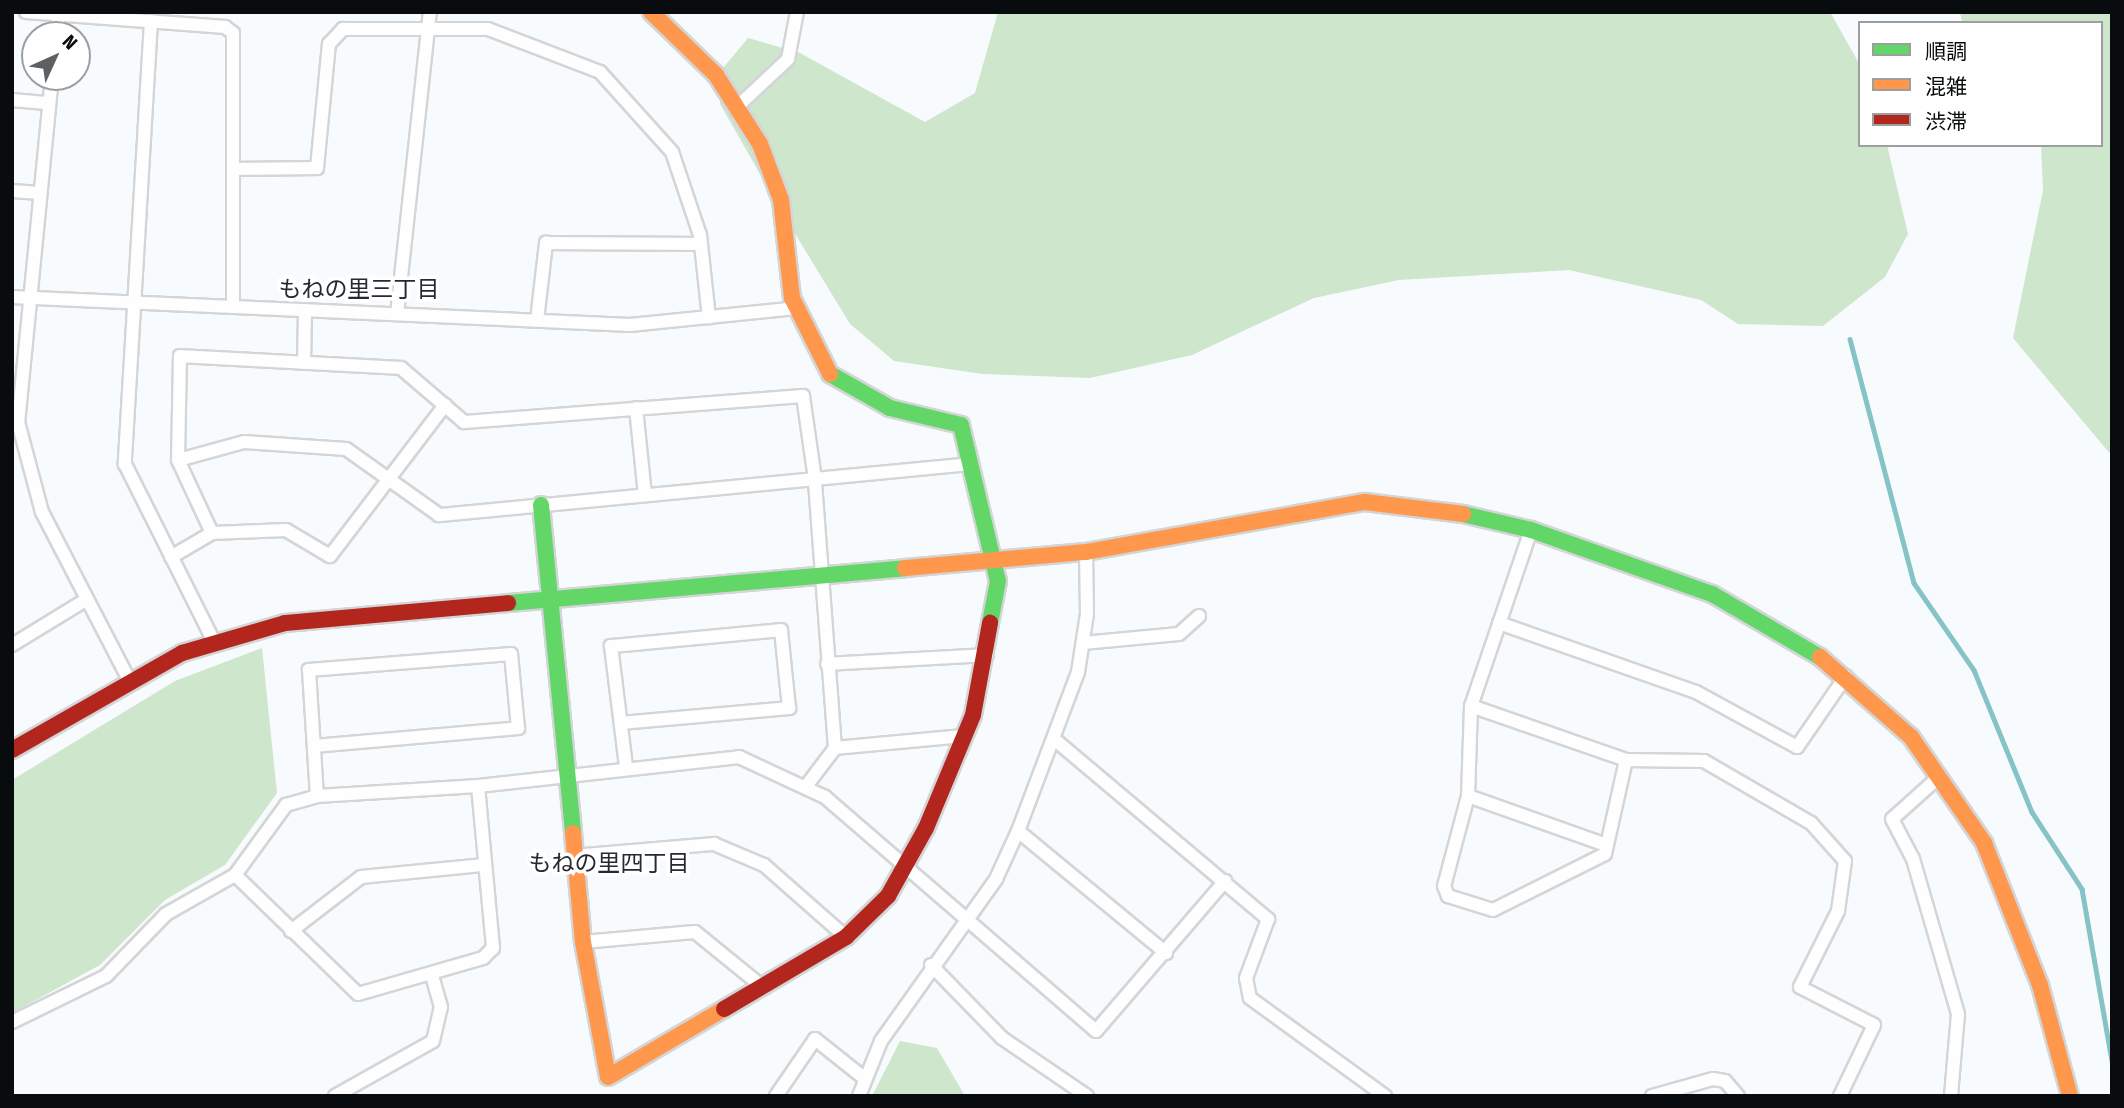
<!DOCTYPE html>
<html>
<head>
<meta charset="utf-8">
<style>
	body { margin:0 }
	#map { position:relative; width:2124px; height:1108px; overflow:hidden; background:#f8fbfd; font-family:"Fira Sans Condensed","Noto Sans JP",sans-serif }
	div>[style] { position:absolute }
	.green>* { inset:0; background:#cee6cc }
	.stream>* { height:4.5px; margin:-2.25px; padding:0 2.25px; transform-origin:2.25px; border-radius:2.25px; background:#86c3c7 }
	.roads { filter:drop-shadow(2px 0 #d3d5d7) drop-shadow(-2px 0 #d3d5d7) drop-shadow(0 2px #d3d5d7) drop-shadow(0 -2px #d3d5d7) }
	.street>* { height:12px; margin:-6px; padding:0 6px; transform-origin:6px; border-radius:6px; background:#fefeff }
	.fast>* { height:16px; margin:-8px; padding:0 8px; transform-origin:8px; border-radius:8px; background:#63d668 }
	.slow>* { height:16px; margin:-8px; padding:0 8px; transform-origin:8px; border-radius:8px; background:#ff974d }
	.jam>* { height:16px; margin:-8px; padding:0 8px; transform-origin:8px; border-radius:8px; background:#b3261e }
	span { translate:-50% -50%; white-space:nowrap; text-align:center; line-height:1.15; -webkit-text-stroke:7px #fff; paint-order:stroke }
	.neighbourhood-label { font-size:23px; color:#242a2f }
	.frame { position:absolute; inset:0; border:14px solid #090c0e; pointer-events:none }
	.legend { position:absolute; left:1858px; top:21px; width:245px; height:126px; box-sizing:border-box; background:#fff; border:2px solid #9d9e9f; margin:0; padding:9px 12px; list-style:none; font-size:21px; color:#090c0e }
	.legend li { display:flex; align-items:center; gap:14px; height:35px }
	.legend b { width:35px; border:2px solid #9d9e9f }
	.north { position:absolute; left:21px; top:21px; width:70px; height:70px; box-sizing:border-box; background:#fff; border:2px solid #9d9e9f; border-radius:50%; rotate:45deg; font-size:19px; font-weight:700; line-height:28px; text-align:center; color:#090c0e }
	.north::after { content:''; display:block; margin:auto; width:24px; height:32px; background:#5d6062; clip-path:polygon(50% 0,100% 100%,50% 72%,0 100%) }
</style>
</head>
<body>
<div id="map">
	<div class="green">
		<i style="clip-path:polygon(998px 12px,1830px 12px,1860px 65px,1860px 145px,1887px 145px,1908px 234px,1885px 277px,1823px 326px,1738px 324px,1701px 300px,1569px 270px,1399px 280px,1314px 298px,1192px 355px,1090px 378px,982px 374px,894px 361px,850px 324px,780px 209px,720px 104px,723px 68px,748px 38px,800px 53px,925px 122px,975px 93px)"></i>
		<i style="clip-path:polygon(1960px 12px,2112px 12px,2112px 456px,2013px 338px,2043px 190px,2041px 145px,2101px 145px,2101px 23px,1962px 23px)"></i>
		<i style="clip-path:polygon(262px 648px,277px 793px,225px 865px,165px 900px,100px 965px,12px 1013px,12px 780px,175px 681px)"></i>
		<i style="clip-path:polygon(900px 1041px,937px 1048px,965px 1096px,872px 1096px)"></i>
	</div>
	<div class="stream">
		<i style="left:1850px;top:339px;width:252px;rotate:75.3deg"></i>
		<i style="left:1914px;top:583px;width:106px;rotate:55.4deg"></i>
		<i style="left:1974px;top:670px;width:153px;rotate:67.8deg"></i>
		<i style="left:2032px;top:812px;width:92px;rotate:57deg"></i>
		<i style="left:2082px;top:889px;width:175px;rotate:80.1deg"></i>
	</div>
	<div class="roads">
		<div class="street">
			<i style="left:26px;top:12px;width:200px;rotate:4.3deg"></i>
			<i style="left:225px;top:27px;width:10px;rotate:37deg"></i>
			<i style="left:233px;top:33px;width:274px;rotate:90deg"></i>
			<i style="left:151px;top:21px;width:444px;rotate:93.4deg"></i>
			<i style="left:125px;top:464px;width:197px;rotate:63.4deg"></i>
			<i style="left:57px;top:35px;width:23px;rotate:-85deg"></i>
			<i style="left:52px;top:77px;width:347px;rotate:95.6deg"></i>
			<i style="left:18px;top:422px;width:93px;rotate:75.1deg"></i>
			<i style="left:42px;top:512px;width:189px;rotate:62.6deg"></i>
			<i style="left:12px;top:100px;width:37px;rotate:5deg"></i>
			<i style="left:738px;top:106px;width:69px;rotate:-43.2deg"></i>
			<i style="left:788px;top:59px;width:48px;rotate:-79.2deg"></i>
			<i style="left:235px;top:169px;width:82px;rotate:-0.7deg"></i>
			<i style="left:317px;top:168px;width:125px;rotate:-84.5deg"></i>
			<i style="left:329px;top:44px;width:21px;rotate:-47deg"></i>
			<i style="left:343px;top:29px;width:145px"></i>
			<i style="left:488px;top:29px;width:120px;rotate:21deg"></i>
			<i style="left:600px;top:72px;width:108px;rotate:48deg"></i>
			<i style="left:672px;top:152px;width:88px;rotate:71.4deg"></i>
			<i style="left:700px;top:235px;width:83px;rotate:83.8deg"></i>
			<i style="left:12px;top:191px;width:28px;rotate:4deg"></i>
			<i style="left:12px;top:297px;width:619px;rotate:2.59deg"></i>
			<i style="left:630px;top:325px;width:167px;rotate:-5.8deg"></i>
			<i style="left:397px;top:314px;width:304px;rotate:-83.8deg"></i>
			<i style="left:537px;top:320px;width:78px;rotate:-83.3deg"></i>
			<i style="left:546px;top:243px;width:155px;rotate:0.4deg"></i>
			<i style="left:304px;top:363px;width:53px;rotate:-88.9deg"></i>
			<i style="left:636px;top:408px;width:87px;rotate:84.1deg"></i>
			<i style="left:1531px;top:530px;width:186px;rotate:108.8deg"></i>
			<i style="left:1471px;top:706px;width:90px;rotate:91.9deg"></i>
			<i style="left:1468px;top:796px;width:93px;rotate:104.9deg"></i>
			<i style="left:1444px;top:886px;width:11px;rotate:68deg"></i>
			<i style="left:1448px;top:896px;width:47px;rotate:17.3deg"></i>
			<i style="left:1493px;top:910px;width:125px;rotate:-26.6deg"></i>
			<i style="left:1605px;top:854px;width:96px;rotate:-77.4deg"></i>
			<i style="left:1626px;top:760px;width:78px;rotate:0.7deg"></i>
			<i style="left:1704px;top:761px;width:124px;rotate:30.1deg"></i>
			<i style="left:1811px;top:823px;width:51px;rotate:48.2deg"></i>
			<i style="left:1845px;top:861px;width:50px;rotate:98deg"></i>
			<i style="left:1838px;top:911px;width:85px;rotate:116.6deg"></i>
			<i style="left:1800px;top:987px;width:83px;rotate:27.2deg"></i>
			<i style="left:1874px;top:1025px;width:79px;rotate:115.6deg"></i>
			<i style="left:212px;top:533px;width:74px;rotate:-2.3deg"></i>
			<i style="left:286px;top:530px;width:51px;rotate:30.6deg"></i>
			<i style="left:330px;top:556px;width:190px;rotate:-52.7deg"></i>
			<i style="left:171px;top:557px;width:48px;rotate:-30.3deg"></i>
			<i style="left:212px;top:533px;width:81px;rotate:-115deg"></i>
			<i style="left:178px;top:460px;width:104px;rotate:-88.9deg"></i>
			<i style="left:180px;top:356px;width:221px;rotate:3.1deg"></i>
			<i style="left:401px;top:368px;width:83px;rotate:40.6deg"></i>
			<i style="left:464px;top:422px;width:340px;rotate:-4.4deg"></i>
			<i style="left:803px;top:396px;width:84px;rotate:81.8deg"></i>
			<i style="left:815px;top:479px;width:378px;rotate:174.5deg"></i>
			<i style="left:439px;top:515px;width:114px;rotate:-144.6deg"></i>
			<i style="left:346px;top:449px;width:102px;rotate:-176.1deg"></i>
			<i style="left:244px;top:442px;width:68px;rotate:164.7deg"></i>
			<i style="left:1499px;top:623px;width:209px;rotate:19.3deg"></i>
			<i style="left:1696px;top:692px;width:115px;rotate:28.6deg"></i>
			<i style="left:1797px;top:747px;width:86px;rotate:-55.4deg"></i>
			<i style="left:1083px;top:643px;width:96px;rotate:-5.4deg"></i>
			<i style="left:1179px;top:634px;width:27px;rotate:-42deg"></i>
			<i style="left:12px;top:645px;width:88px;rotate:-31.5deg"></i>
			<i style="left:827px;top:664px;width:160px;rotate:-3.2deg"></i>
			<i style="left:1471px;top:706px;width:164px;rotate:19.2deg"></i>
			<i style="left:621px;top:723px;width:169px;rotate:-5.1deg"></i>
			<i style="left:789px;top:708px;width:78px;rotate:-95.9deg"></i>
			<i style="left:781px;top:630px;width:171px;rotate:174.6deg"></i>
			<i style="left:611px;top:646px;width:122px;rotate:82.9deg"></i>
			<i style="left:1054px;top:739px;width:280px;rotate:40.1deg"></i>
			<i style="left:1268px;top:919px;width:63px;rotate:110.4deg"></i>
			<i style="left:1246px;top:978px;width:20px;rotate:79deg"></i>
			<i style="left:1250px;top:998px;width:167px;rotate:36deg"></i>
			<i style="left:314px;top:746px;width:205px;rotate:-5deg"></i>
			<i style="left:518px;top:728px;width:74px;rotate:-95.4deg"></i>
			<i style="left:511px;top:654px;width:203px;rotate:175.5deg"></i>
			<i style="left:309px;top:670px;width:126px;rotate:86.4deg"></i>
			<i style="left:835px;top:748px;width:270px;rotate:-94.3deg"></i>
			<i style="left:815px;top:479px;width:158px;rotate:-5.5deg"></i>
			<i style="left:1940px;top:776px;width:64px;rotate:138.1deg"></i>
			<i style="left:1892px;top:819px;width:45px;rotate:62.3deg"></i>
			<i style="left:1913px;top:859px;width:161px;rotate:73.8deg"></i>
			<i style="left:1958px;top:1014px;width:82px;rotate:94.9deg"></i>
			<i style="left:807px;top:785px;width:46px;rotate:-52.9deg"></i>
			<i style="left:835px;top:748px;width:131px;rotate:-5.3deg"></i>
			<i style="left:478px;top:786px;width:163px;rotate:84.7deg"></i>
			<i style="left:493px;top:948px;width:14px;rotate:135deg"></i>
			<i style="left:483px;top:958px;width:130px;rotate:163.9deg"></i>
			<i style="left:358px;top:994px;width:171px;rotate:-135.9deg"></i>
			<i style="left:235px;top:875px;width:87px;rotate:-53.9deg"></i>
			<i style="left:286px;top:805px;width:32px;rotate:-16deg"></i>
			<i style="left:317px;top:796px;width:161px;rotate:-3.6deg"></i>
			<i style="left:478px;top:786px;width:263px;rotate:-6.3deg"></i>
			<i style="left:739px;top:757px;width:95px;rotate:24.9deg"></i>
			<i style="left:825px;top:797px;width:358px;rotate:40.8deg"></i>
			<i style="left:1096px;top:1031px;width:198px;rotate:-49.3deg"></i>
			<i style="left:1468px;top:796px;width:146px;rotate:19.5deg"></i>
			<i style="left:1018px;top:831px;width:192px;rotate:39.5deg"></i>
			<i style="left:573px;top:856px;width:142px;rotate:-4.9deg"></i>
			<i style="left:714px;top:844px;width:54px;rotate:22.8deg"></i>
			<i style="left:764px;top:865px;width:109px;rotate:41.3deg"></i>
			<i style="left:291px;top:931px;width:88px;rotate:-37.6deg"></i>
			<i style="left:361px;top:877px;width:124px;rotate:-5.6deg"></i>
			<i style="left:583px;top:942px;width:112px;rotate:-5.1deg"></i>
			<i style="left:695px;top:932px;width:89px;rotate:39.1deg"></i>
			<i style="left:931px;top:965px;width:102px;rotate:45.8deg"></i>
			<i style="left:1002px;top:1038px;width:103px;rotate:34.3deg"></i>
			<i style="left:12px;top:1022px;width:105px;rotate:-26.1deg"></i>
			<i style="left:106px;top:976px;width:86px;rotate:-45.9deg"></i>
			<i style="left:166px;top:914px;width:79px;rotate:-29.5deg"></i>
			<i style="left:335px;top:1096px;width:112px;rotate:-29.3deg"></i>
			<i style="left:433px;top:1041px;width:35px;rotate:-77deg"></i>
			<i style="left:441px;top:1007px;width:35px;rotate:-106deg"></i>
			<i style="left:776px;top:1096px;width:69px;rotate:-55.6deg"></i>
			<i style="left:815px;top:1039px;width:63px;rotate:38.5deg"></i>
			<i style="left:859px;top:1096px;width:59px;rotate:-68.2deg"></i>
			<i style="left:881px;top:1041px;width:199px;rotate:-54.6deg"></i>
			<i style="left:996px;top:879px;width:53px;rotate:-65.4deg"></i>
			<i style="left:1018px;top:831px;width:170px;rotate:-69.3deg"></i>
			<i style="left:1078px;top:672px;width:59px;rotate:-81.2deg"></i>
			<i style="left:1087px;top:614px;width:62px;rotate:-90.9deg"></i>
			<i style="left:1652px;top:1096px;width:63px;rotate:-15.6deg"></i>
			<i style="left:1713px;top:1079px;width:12px;rotate:9deg"></i>
			<i style="left:1725px;top:1081px;width:20px;rotate:49deg"></i>
		</div>
		<div class="fast">
			<i style="left:830px;top:374px;width:69px;rotate:29.5deg"></i>
			<i style="left:890px;top:408px;width:73px;rotate:13.5deg"></i>
			<i style="left:961px;top:425px;width:160px;rotate:76.7deg"></i>
			<i style="left:998px;top:581px;width:43px;rotate:100.8deg"></i>
			<i style="left:541px;top:505px;width:330px;rotate:84.4deg"></i>
			<i style="left:1463px;top:514px;width:70px;rotate:13.2deg"></i>
			<i style="left:1531px;top:530px;width:192px;rotate:19.5deg"></i>
			<i style="left:1712px;top:594px;width:125px;rotate:30.3deg"></i>
			<i style="left:508px;top:603px;width:399px;rotate:-5deg"></i>
		</div>
		<div class="slow">
			<i style="left:651px;top:12px;width:91px;rotate:44.1deg"></i>
			<i style="left:716px;top:75px;width:82px;rotate:57.5deg"></i>
			<i style="left:760px;top:144px;width:60px;rotate:69.4deg"></i>
			<i style="left:781px;top:200px;width:99px;rotate:83.6deg"></i>
			<i style="left:792px;top:298px;width:85px;rotate:63.4deg"></i>
			<i style="left:905px;top:568px;width:182px;rotate:-5.1deg"></i>
			<i style="left:1086px;top:552px;width:283px;rotate:-10.2deg"></i>
			<i style="left:1365px;top:502px;width:99px;rotate:7deg"></i>
			<i style="left:1820px;top:657px;width:121px;rotate:41.3deg"></i>
			<i style="left:1911px;top:737px;width:129px;rotate:55.4deg"></i>
			<i style="left:1984px;top:843px;width:153px;rotate:68.5deg"></i>
			<i style="left:2040px;top:985px;width:115px;rotate:74.9deg"></i>
			<i style="left:573px;top:833px;width:109px;rotate:84.8deg"></i>
			<i style="left:583px;top:942px;width:137px;rotate:79.5deg"></i>
			<i style="left:608px;top:1077px;width:134px;rotate:-30.4deg"></i>
		</div>
		<div class="jam">
			<i style="left:12px;top:750px;width:196px;rotate:-29.7deg"></i>
			<i style="left:182px;top:653px;width:107px;rotate:-16.2deg"></i>
			<i style="left:285px;top:623px;width:224px;rotate:-5.1deg"></i>
			<i style="left:724px;top:1009px;width:142px;rotate:-30.5deg"></i>
			<i style="left:846px;top:937px;width:59px;rotate:-44.3deg"></i>
			<i style="left:888px;top:896px;width:78px;rotate:-60.8deg"></i>
			<i style="left:926px;top:828px;width:122px;rotate:-67.4deg"></i>
			<i style="left:973px;top:715px;width:94px;rotate:-79.5deg"></i>
		</div>
	</div>
	<div class="neighbourhood-label">
		<span style="left:359px;top:289px">もねの里三丁目</span>
		<span style="left:609px;top:863px">もねの里四丁目</span>
	</div>
	<div class="frame"></div>
	<ul class="legend">
	<li><b style="height:9px;background:#63d668"></b>順調</li>
	<li><b style="height:9px;background:#ff974d"></b>混雑</li>
	<li><b style="height:9px;background:#b3261e"></b>渋滞</li>
	</ul>
	<div class="north">N</div>
</div>
</body>
</html>
